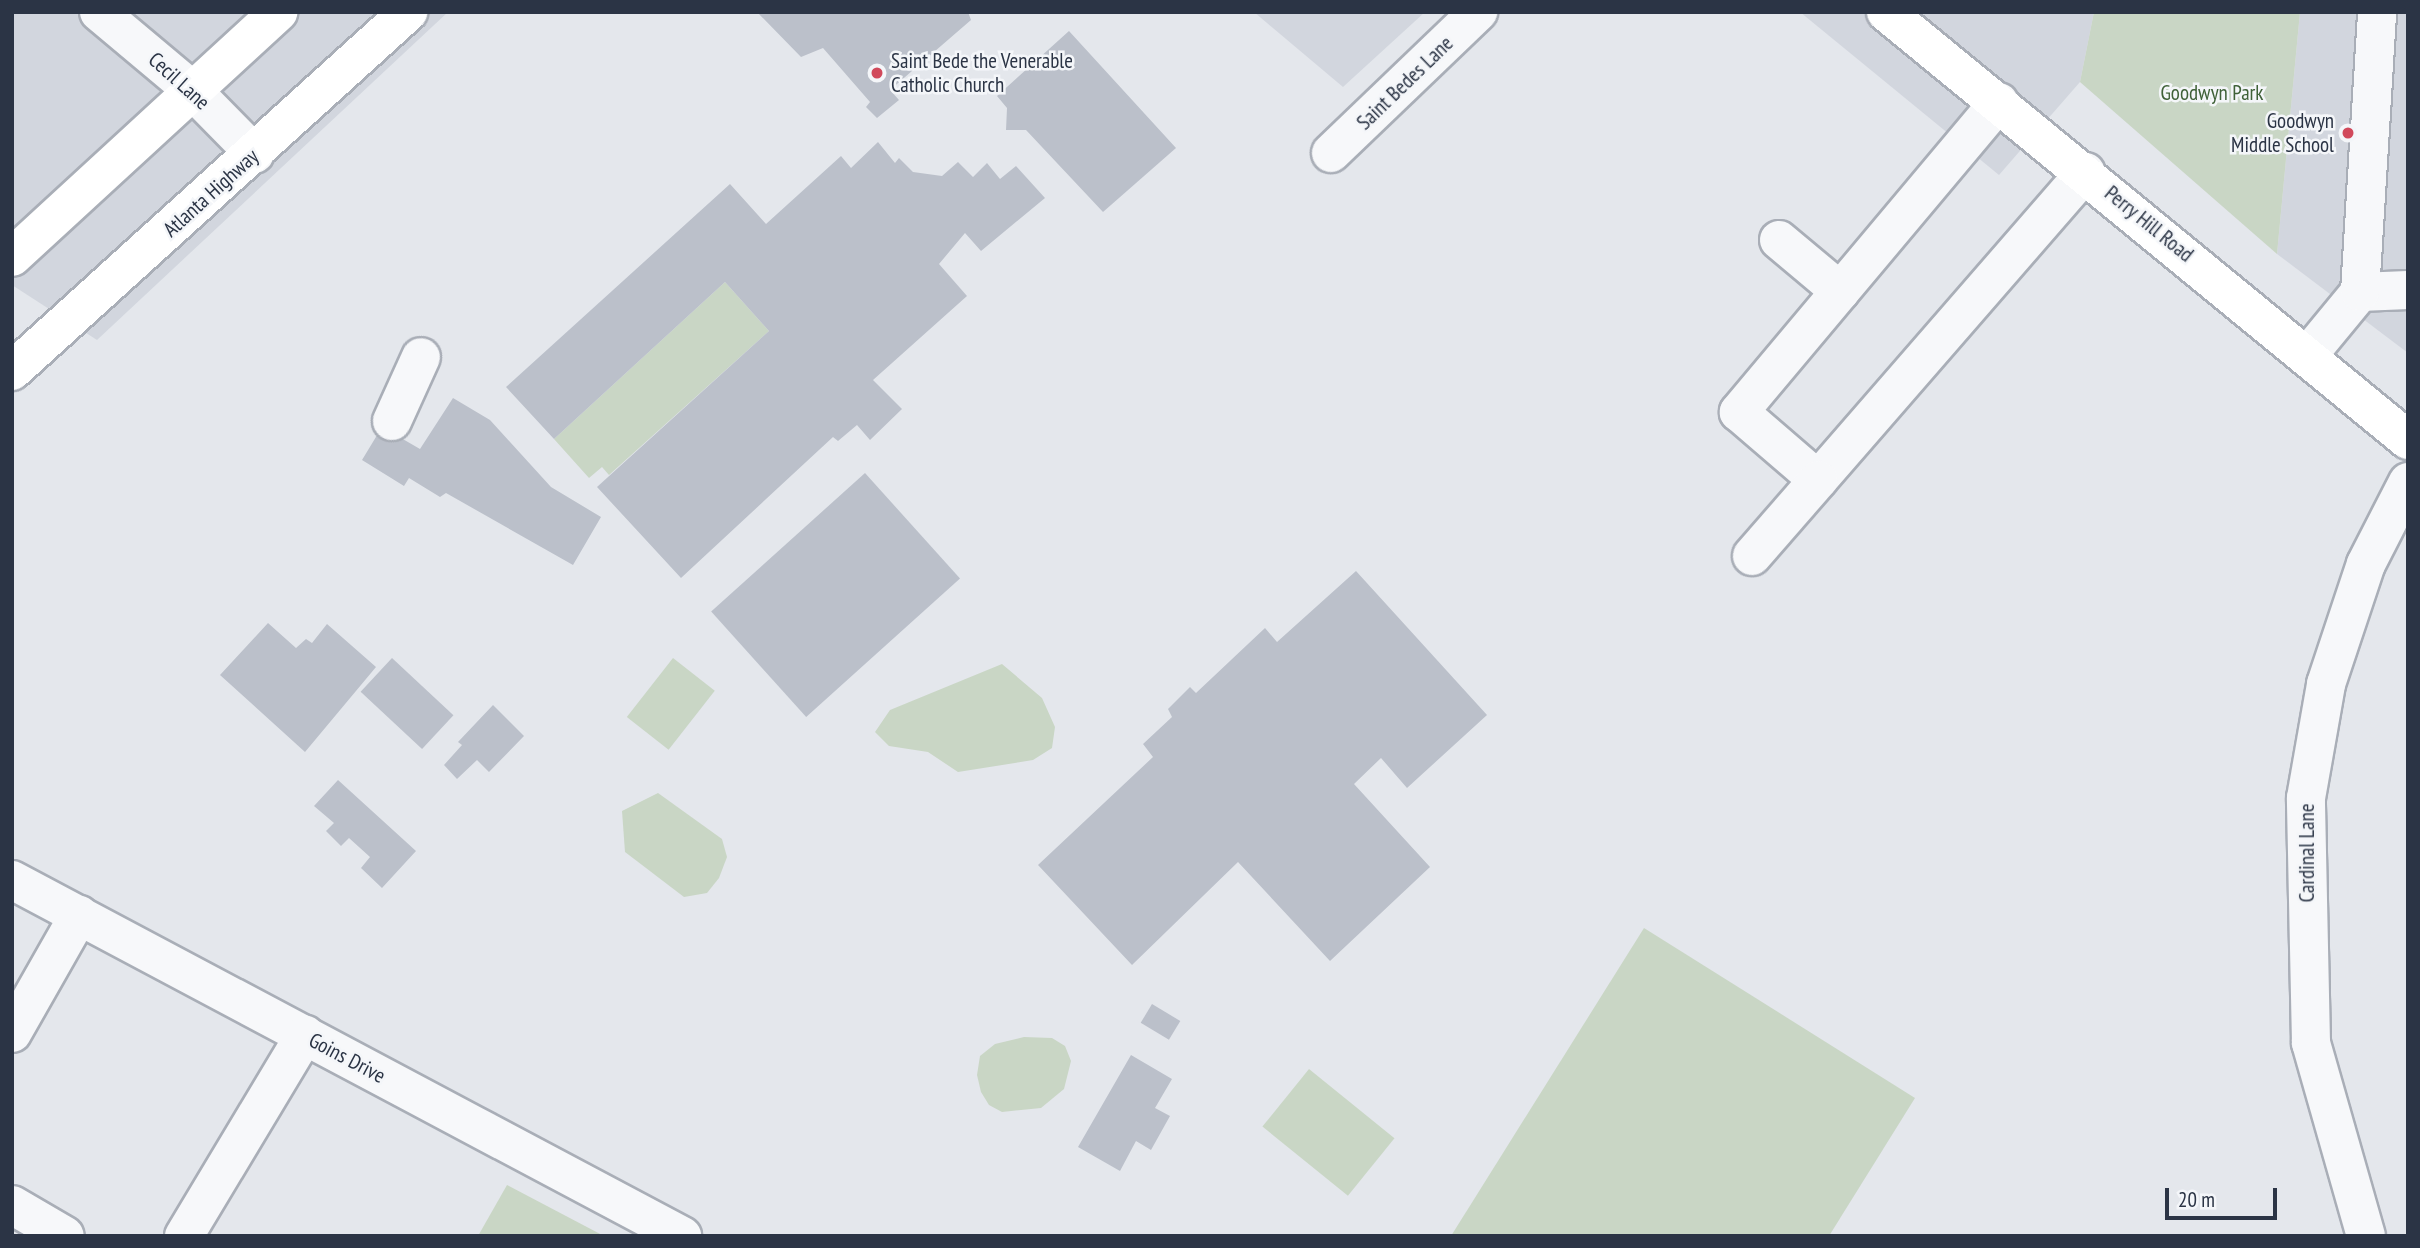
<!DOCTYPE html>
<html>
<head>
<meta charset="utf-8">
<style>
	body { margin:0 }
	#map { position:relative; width:2420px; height:1248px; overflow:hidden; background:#e4e7ec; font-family:"PT Sans Narrow",sans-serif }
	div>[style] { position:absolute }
	.built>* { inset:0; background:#d2d6de }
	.green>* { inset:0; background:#c9d6c5; transform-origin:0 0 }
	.building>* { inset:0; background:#bbc0ca; transform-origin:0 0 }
	.roads { filter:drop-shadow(2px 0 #a9aeb7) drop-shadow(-2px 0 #a9aeb7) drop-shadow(0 2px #a9aeb7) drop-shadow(0 -2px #a9aeb7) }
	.minor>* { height:38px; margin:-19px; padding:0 19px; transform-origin:19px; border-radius:19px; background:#f7f8fa }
	.major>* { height:38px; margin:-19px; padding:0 19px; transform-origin:19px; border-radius:19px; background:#fff }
	.dots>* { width:19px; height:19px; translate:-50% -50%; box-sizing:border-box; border:4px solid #f4f6f9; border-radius:50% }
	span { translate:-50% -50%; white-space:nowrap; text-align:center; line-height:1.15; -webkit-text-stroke:5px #f4f6f9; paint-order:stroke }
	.poi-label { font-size:21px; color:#2b3445 }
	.left { translate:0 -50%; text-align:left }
	.right { translate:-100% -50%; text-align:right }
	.street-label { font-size:21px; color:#2b3445 }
	.park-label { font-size:21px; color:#3f6138 }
	.frame { position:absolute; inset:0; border:14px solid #2b3445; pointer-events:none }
	.scale { position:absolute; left:2165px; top:1188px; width:112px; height:32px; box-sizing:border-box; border:4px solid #2b3445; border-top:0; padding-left:9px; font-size:21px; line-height:24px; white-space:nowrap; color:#2b3445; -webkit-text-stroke:5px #f4f6f9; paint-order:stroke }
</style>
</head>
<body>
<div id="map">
	<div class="built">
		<i style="clip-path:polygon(12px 12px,448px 12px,97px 340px,12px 285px)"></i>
		<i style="clip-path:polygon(1254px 12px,1425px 12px,1343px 87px)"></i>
		<i style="clip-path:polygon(1800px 12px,2094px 12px,2080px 82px,1999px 175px)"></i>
		<i style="clip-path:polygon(2300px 12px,2408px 12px,2408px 353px,2277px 254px)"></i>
	</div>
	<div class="green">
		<i style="clip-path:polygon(2094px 12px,2300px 12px,2277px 254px,2080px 82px)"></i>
		<i style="clip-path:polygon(725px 282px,769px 331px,609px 475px,602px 467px,589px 478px,554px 439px)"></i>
		<i style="left:673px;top:658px;width:53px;height:75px;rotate:38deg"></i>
		<i style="clip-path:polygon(1002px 664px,1042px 698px,1055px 727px,1052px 748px,1033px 760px,958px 772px,928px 752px,889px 746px,875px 732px,890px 710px)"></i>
		<i style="clip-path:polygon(658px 793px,722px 839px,727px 857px,719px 878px,707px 893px,684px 897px,625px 852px,622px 811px)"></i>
		<i style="clip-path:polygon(1644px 928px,1915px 1098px,1829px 1236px,1451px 1236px)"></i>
		<i style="clip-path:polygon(1024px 1037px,1052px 1038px,1065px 1046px,1071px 1061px,1064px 1089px,1041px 1108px,1002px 1112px,989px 1105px,981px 1092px,977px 1075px,980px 1056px,995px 1044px)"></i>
		<i style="left:1309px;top:1069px;width:110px;height:74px;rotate:39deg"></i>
		<i style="clip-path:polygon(507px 1185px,604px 1236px,478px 1236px)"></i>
	</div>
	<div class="building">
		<i style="clip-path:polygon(757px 12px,968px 12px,971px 20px,890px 90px,899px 100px,877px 118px,866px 107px,870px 102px,823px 48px,801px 57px)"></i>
		<i style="clip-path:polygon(1069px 31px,1176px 148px,1103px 212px,1026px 130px,1006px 130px,1007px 108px,997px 96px)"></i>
		<i style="clip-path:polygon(878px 142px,895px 163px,899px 158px,913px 172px,942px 176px,958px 162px,973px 177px,987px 163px,1000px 179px,1016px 166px,1045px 198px,981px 251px,965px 233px,939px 264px,967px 296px,873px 380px,902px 409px,870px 440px,857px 425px,838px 441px,833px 437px,681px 578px,597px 487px,769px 331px,725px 282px,554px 439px,506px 387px,730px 184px,766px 224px,841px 156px,851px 168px)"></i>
		<i style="clip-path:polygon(453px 398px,490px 420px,551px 487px,601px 517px,573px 565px,446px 493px,440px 497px,409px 478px,404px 486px,362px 460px,382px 427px,420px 449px)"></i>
		<i style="left:865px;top:473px;width:142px;height:207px;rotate:48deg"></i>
		<i style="clip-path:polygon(1356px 571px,1487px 715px,1407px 788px,1381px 758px,1354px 784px,1430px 867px,1330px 961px,1238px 862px,1132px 965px,1038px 865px,1153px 757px,1143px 744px,1172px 717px,1168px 709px,1190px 687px,1196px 693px,1265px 628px,1277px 642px)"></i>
		<i style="clip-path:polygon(268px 623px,296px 648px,306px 639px,312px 643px,327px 624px,376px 667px,305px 752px,220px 675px)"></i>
		<i style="left:392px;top:658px;width:84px;height:46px;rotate:43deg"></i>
		<i style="clip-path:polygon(493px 705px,524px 736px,489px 772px,477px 760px,457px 779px,444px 765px,462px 745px,458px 742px)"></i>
		<i style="clip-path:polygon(338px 780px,416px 851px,382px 888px,361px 868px,370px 857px,349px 838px,341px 846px,326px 831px,334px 823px,314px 806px)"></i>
		<i style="left:1152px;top:1004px;width:33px;height:22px;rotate:31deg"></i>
		<i style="clip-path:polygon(1131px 1055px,1172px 1079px,1155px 1108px,1170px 1116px,1151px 1150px,1136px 1141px,1120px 1171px,1078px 1147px)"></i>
	</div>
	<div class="roads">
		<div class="minor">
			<i style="left:99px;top:12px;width:123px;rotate:40deg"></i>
			<i style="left:193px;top:91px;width:88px;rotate:45.5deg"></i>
			<i style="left:1999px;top:102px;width:405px;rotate:130deg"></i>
			<i style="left:1739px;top:412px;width:104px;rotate:40.7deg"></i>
			<i style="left:1818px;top:480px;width:408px;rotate:-49deg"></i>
			<i style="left:1331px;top:153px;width:204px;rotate:-43.8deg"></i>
			<i style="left:1779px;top:240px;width:80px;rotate:39.9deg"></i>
			<i style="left:2360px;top:292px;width:48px;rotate:-2.4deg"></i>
			<i style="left:2308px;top:355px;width:82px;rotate:-50.5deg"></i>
			<i style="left:2360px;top:292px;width:281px;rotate:-86.5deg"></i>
			<i style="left:392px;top:421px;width:70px;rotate:-65.6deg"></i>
			<i style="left:1752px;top:556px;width:101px;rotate:-49deg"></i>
			<i style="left:12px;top:880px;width:759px;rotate:27.98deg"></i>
			<i style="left:12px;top:1033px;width:136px;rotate:-60.4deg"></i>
			<i style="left:12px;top:1205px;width:61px;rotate:30.3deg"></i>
			<i style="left:184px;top:1236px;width:235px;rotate:-59deg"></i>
			<i style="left:2366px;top:1236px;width:201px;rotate:-105.9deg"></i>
			<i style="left:2311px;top:1043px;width:245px;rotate:-91.2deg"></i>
			<i style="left:2306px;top:798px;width:116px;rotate:-80deg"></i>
			<i style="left:2326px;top:684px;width:126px;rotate:-71.6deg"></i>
			<i style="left:2366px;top:564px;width:92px;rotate:-62.9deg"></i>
		</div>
		<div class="major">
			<i style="left:1886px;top:12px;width:675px;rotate:39.35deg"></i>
			<i style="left:12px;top:257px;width:362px;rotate:-42.6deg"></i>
			<i style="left:12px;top:371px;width:535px;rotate:-42.19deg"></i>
		</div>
	</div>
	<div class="dots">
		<i style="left:877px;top:73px;background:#d1495b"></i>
		<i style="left:2348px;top:133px;background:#d1495b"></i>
	</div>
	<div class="poi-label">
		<span class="left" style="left:891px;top:73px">Saint Bede the Venerable<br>Catholic Church</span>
		<span class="right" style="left:2334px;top:133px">Goodwyn<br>Middle School</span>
	</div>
	<div class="street-label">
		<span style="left:179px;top:81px;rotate:42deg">Cecil Lane</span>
		<span style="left:1405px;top:83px;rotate:-44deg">Saint Bedes Lane</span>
		<span style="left:211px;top:193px;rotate:-42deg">Atlanta Highway</span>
		<span style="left:2149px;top:224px;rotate:39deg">Perry Hill Road</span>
		<span style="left:2307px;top:853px;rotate:-90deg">Cardinal Lane</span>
		<span style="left:347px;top:1058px;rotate:28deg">Goins Drive</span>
	</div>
	<div class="park-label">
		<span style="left:2212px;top:93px">Goodwyn Park</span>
	</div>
	<div class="frame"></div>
	<div class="scale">20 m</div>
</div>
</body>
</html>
